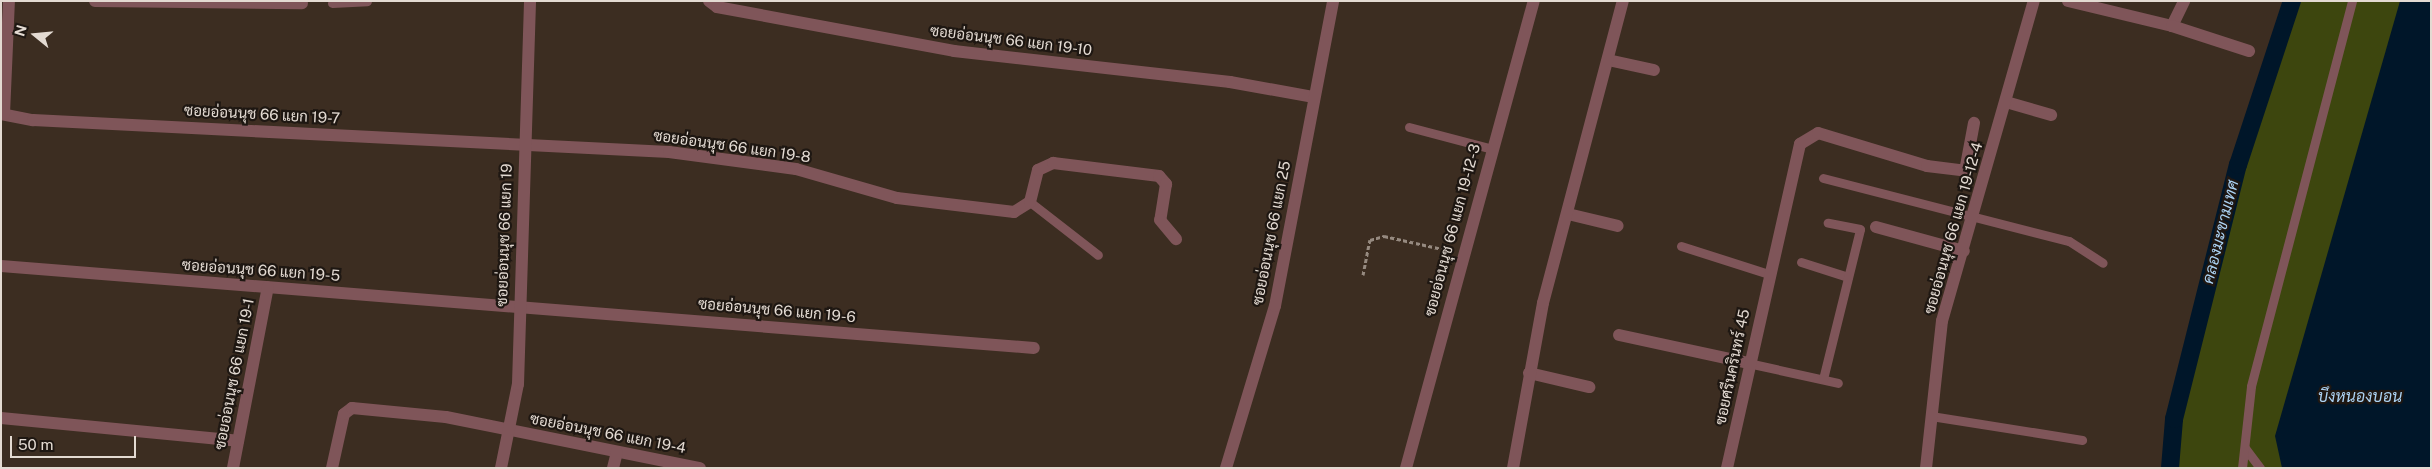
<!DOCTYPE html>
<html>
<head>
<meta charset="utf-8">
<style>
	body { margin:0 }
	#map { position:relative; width:2432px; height:469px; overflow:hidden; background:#3c2d21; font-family:"Public Sans",Sarabun,sans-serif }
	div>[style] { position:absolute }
	.green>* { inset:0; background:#3d460e }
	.water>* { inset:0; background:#001629 }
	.canal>* { height:18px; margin:-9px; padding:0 9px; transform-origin:9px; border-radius:9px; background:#001629 }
	.path>* { height:3px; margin-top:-1.5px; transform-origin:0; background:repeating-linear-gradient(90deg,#968a80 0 4px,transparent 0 6.5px) }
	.service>* { height:9px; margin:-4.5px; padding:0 4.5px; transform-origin:4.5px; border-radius:4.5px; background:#7f5559 }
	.minor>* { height:12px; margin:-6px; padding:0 6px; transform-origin:6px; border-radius:6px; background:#7f5559 }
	span { translate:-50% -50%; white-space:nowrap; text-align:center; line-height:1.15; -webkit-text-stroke:4.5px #1e1712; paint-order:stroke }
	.street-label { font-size:15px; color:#e3dad2 }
	.water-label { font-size:16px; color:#abd2f3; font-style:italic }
	.frame { position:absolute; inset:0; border:2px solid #e3dad2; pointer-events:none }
	.north { position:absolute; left:10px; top:10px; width:50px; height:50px; -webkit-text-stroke:4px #1e1712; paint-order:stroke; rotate:287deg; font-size:14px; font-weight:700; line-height:20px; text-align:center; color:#e3dad2 }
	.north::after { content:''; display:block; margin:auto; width:18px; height:22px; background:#e3dad2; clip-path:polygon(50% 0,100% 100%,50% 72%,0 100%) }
	.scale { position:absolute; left:10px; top:436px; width:126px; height:22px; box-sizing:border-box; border:2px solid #e3dad2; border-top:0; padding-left:6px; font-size:15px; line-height:18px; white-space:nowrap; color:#e3dad2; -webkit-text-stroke:4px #1e1712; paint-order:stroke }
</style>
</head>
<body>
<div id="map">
	<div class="green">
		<i style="clip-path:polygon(2292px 1px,2431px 1px,2431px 468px,2170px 468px,2174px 419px,2238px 165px)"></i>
	</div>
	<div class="water">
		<i style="clip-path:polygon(2400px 1px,2431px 1px,2431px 468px,2282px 468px,2275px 436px)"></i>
	</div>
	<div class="canal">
		<i style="left:2170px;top:468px;width:49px;rotate:-85.3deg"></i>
		<i style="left:2174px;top:419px;width:262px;rotate:-75.9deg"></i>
		<i style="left:2238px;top:165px;width:173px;rotate:-71.8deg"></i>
	</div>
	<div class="path">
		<i style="left:1363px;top:275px;width:36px;rotate:-79deg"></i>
		<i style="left:1370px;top:240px;width:15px;rotate:-16deg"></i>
		<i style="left:1384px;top:236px;width:69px;rotate:12.6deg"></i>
	</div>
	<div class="service">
		<i style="left:332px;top:3px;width:35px;rotate:-3deg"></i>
		<i style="left:1409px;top:127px;width:86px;rotate:14.8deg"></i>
		<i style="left:1823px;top:178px;width:254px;rotate:14.4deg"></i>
		<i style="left:2069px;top:241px;width:40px;rotate:32.9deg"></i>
		<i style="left:1030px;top:202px;width:86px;rotate:37.9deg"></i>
		<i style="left:1681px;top:246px;width:92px;rotate:17.7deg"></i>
		<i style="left:1801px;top:262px;width:49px;rotate:17.7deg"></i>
		<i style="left:1748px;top:363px;width:92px;rotate:12.5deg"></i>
		<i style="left:1823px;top:379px;width:154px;rotate:-76.1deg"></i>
		<i style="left:1860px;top:229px;width:33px;rotate:-169deg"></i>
		<i style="left:1931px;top:416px;width:153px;rotate:9deg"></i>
		<i style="left:2245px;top:448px;width:25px;rotate:53deg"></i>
		<i style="left:2242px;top:468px;width:82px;rotate:-83.7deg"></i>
		<i style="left:2251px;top:386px;width:398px;rotate:-75.3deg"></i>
	</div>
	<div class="minor">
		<i style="left:95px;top:1px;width:207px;rotate:0.6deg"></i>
		<i style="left:709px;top:1px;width:10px;rotate:37deg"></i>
		<i style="left:717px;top:7px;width:241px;rotate:10.5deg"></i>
		<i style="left:954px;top:51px;width:278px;rotate:6.4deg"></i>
		<i style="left:1230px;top:82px;width:84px;rotate:10.2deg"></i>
		<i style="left:2068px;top:1px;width:107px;rotate:13.5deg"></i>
		<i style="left:2172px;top:26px;width:28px;rotate:-64deg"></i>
		<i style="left:2172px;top:26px;width:81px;rotate:18deg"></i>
		<i style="left:1608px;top:60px;width:47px;rotate:12.3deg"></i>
		<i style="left:2006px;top:102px;width:47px;rotate:16.1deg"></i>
		<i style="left:1px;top:114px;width:33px;rotate:11deg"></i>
		<i style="left:33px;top:120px;width:637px;rotate:2.88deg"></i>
		<i style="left:669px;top:152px;width:128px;rotate:7.6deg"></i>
		<i style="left:796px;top:169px;width:105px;rotate:16deg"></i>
		<i style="left:897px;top:198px;width:118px;rotate:6.8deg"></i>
		<i style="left:1014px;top:212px;width:19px;rotate:-32deg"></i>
		<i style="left:1030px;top:202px;width:33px;rotate:-76deg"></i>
		<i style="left:1038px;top:170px;width:17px;rotate:-25deg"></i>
		<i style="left:1053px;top:163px;width:107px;rotate:7deg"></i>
		<i style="left:1159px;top:176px;width:11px;rotate:49deg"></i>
		<i style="left:1166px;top:184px;width:36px;rotate:99deg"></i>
		<i style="left:1160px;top:220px;width:25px;rotate:50deg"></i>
		<i style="left:4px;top:114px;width:113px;rotate:-87.5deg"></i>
		<i style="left:1568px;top:214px;width:51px;rotate:13.5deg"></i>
		<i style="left:1876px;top:227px;width:91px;rotate:15.3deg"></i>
		<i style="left:1px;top:266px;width:1036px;rotate:4.54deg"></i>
		<i style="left:1619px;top:335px;width:132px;rotate:12.2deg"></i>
		<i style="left:1529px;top:373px;width:62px;rotate:13.1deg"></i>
		<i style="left:1px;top:418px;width:238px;rotate:5.5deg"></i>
		<i style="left:233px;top:468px;width:184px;rotate:-79.1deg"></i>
		<i style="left:332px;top:468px;width:55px;rotate:-77.5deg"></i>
		<i style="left:344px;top:414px;width:10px;rotate:-37deg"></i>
		<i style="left:352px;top:408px;width:94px;rotate:5.5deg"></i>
		<i style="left:446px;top:417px;width:259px;rotate:11.4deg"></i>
		<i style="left:501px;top:468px;width:86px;rotate:-78.6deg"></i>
		<i style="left:518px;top:384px;width:383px;rotate:-88.2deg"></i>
		<i style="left:613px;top:468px;width:16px;rotate:-76deg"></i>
		<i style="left:1226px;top:468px;width:169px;rotate:-73.2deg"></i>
		<i style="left:1275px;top:306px;width:310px;rotate:-79.2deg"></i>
		<i style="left:1406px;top:468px;width:484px;rotate:-74.7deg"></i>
		<i style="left:1513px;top:468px;width:168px;rotate:-79.7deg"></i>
		<i style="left:1543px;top:303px;width:312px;rotate:-75.2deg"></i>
		<i style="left:1727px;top:468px;width:332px;rotate:-77.3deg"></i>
		<i style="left:1800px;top:144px;width:21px;rotate:-31deg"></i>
		<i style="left:1818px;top:133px;width:114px;rotate:16.8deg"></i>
		<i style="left:1927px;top:166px;width:38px;rotate:7deg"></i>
		<i style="left:1965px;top:171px;width:49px;rotate:-79.4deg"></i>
		<i style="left:1926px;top:468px;width:148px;rotate:-83.8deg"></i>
		<i style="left:1942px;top:321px;width:333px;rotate:-74deg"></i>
	</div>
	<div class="street-label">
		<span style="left:1011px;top:40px;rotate:7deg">ซอยอ่อนนุช 66 แยก 19-10</span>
		<span style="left:262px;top:114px;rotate:3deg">ซอยอ่อนนุช 66 แยก 19-7</span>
		<span style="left:732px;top:146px;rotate:8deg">ซอยอ่อนนุช 66 แยก 19-8</span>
		<span style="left:1953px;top:228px;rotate:-74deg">ซอยอ่อนนุช 66 แยก 19-12-4</span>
		<span style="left:1452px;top:230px;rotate:-75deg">ซอยอ่อนนุช 66 แยก 19-12-3</span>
		<span style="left:1271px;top:233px;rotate:-79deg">ซอยอ่อนนุช 66 แยก 25</span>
		<span style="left:504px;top:235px;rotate:-88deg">ซอยอ่อนนุช 66 แยก 19</span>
		<span style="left:261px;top:270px;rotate:4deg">ซอยอ่อนนุช 66 แยก 19-5</span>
		<span style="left:777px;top:310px;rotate:5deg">ซอยอ่อนนุช 66 แยก 19-6</span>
		<span style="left:1732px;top:367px;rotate:-78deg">ซอยศรีนครินทร์ 45</span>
		<span style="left:234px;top:374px;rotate:-79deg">ซอยอ่อนนุช 66 แยก 19-1</span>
		<span style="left:608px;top:433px;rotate:11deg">ซอยอ่อนนุช 66 แยก 19-4</span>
	</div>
	<div class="water-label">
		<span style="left:2221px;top:232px;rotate:-76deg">คลองมะขามเทศ</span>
		<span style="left:2360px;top:397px">บึงหนองบอน</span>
	</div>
	<div class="frame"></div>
	<div class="north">N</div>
	<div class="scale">50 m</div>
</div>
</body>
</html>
